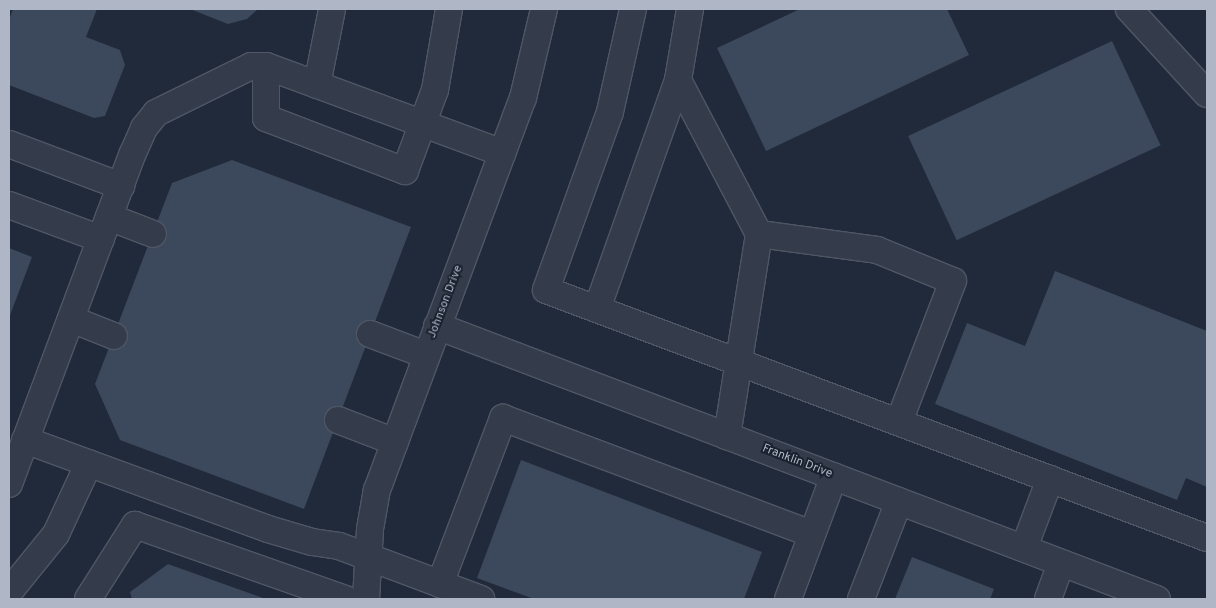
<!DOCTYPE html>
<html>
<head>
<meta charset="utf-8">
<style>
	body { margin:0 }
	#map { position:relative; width:1216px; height:608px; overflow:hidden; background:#212a3a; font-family:Overpass,sans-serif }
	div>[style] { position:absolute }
	.building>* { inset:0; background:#3c485b; transform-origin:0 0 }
	.roads { filter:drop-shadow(1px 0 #4f5765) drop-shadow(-1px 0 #4f5765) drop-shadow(0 1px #4f5765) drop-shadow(0 -1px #4f5765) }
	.minor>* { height:26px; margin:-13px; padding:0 13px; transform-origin:13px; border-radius:13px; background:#343c4b }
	span { translate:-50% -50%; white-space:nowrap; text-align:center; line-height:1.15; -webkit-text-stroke:4px #1a212f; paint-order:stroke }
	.street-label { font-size:12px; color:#afb7c7 }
	.frame { position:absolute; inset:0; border:10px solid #afb7c7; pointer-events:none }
</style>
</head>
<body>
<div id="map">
	<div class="building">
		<i style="clip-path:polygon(13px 9px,97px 9px,86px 37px,120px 50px,125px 65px,105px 116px,94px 118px,9px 85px,9px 20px)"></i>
		<i style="clip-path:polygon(190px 9px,258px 9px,247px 19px,228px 24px)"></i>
		<i style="clip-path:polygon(800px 9px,947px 9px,969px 55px,766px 151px,717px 48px)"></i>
		<i style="left:1112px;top:41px;width:115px;height:225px;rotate:65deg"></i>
		<i style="clip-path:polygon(232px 160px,411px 227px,304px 509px,120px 440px,95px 384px,172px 183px)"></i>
		<i style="clip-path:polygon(9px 248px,32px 257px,9px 318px)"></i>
		<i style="clip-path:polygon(1055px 271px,1207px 331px,1207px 487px,1186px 478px,1177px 500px,935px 404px,967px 323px,1025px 346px)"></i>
		<i style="clip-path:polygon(521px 460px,762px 552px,744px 599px,534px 599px,477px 578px)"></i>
		<i style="clip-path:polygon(912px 557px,994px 589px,990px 599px,895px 599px)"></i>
		<i style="clip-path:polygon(168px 564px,266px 599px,132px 599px,130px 592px)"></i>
	</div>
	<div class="roads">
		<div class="minor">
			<i style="left:633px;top:9px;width:106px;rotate:102.6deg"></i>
			<i style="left:610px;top:112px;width:189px;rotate:109.8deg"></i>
			<i style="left:546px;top:290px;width:706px;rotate:20.57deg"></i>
			<i style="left:1129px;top:9px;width:115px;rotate:47.5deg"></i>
			<i style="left:266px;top:66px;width:52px;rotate:90deg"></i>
			<i style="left:266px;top:118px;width:149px;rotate:20.9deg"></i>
			<i style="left:405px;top:171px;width:86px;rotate:-69.7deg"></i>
			<i style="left:435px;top:90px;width:82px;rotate:-80.2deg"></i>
			<i style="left:678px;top:80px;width:174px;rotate:62.3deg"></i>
			<i style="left:759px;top:234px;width:205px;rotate:99deg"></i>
			<i style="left:317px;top:85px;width:77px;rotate:-78.8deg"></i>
			<i style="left:9px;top:144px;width:120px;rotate:20.6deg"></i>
			<i style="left:9px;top:205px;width:98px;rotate:20.3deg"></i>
			<i style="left:109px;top:217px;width:47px;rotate:21.1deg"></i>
			<i style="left:759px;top:234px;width:119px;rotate:7.7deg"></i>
			<i style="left:877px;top:250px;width:82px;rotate:22.2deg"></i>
			<i style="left:953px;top:281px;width:151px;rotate:111deg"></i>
			<i style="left:597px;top:309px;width:243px;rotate:-70.5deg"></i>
			<i style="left:678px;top:80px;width:72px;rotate:-80.4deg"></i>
			<i style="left:71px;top:319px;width:46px;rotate:21.6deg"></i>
			<i style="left:437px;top:326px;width:770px;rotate:20.77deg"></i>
			<i style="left:370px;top:334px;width:60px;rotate:20.6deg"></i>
			<i style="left:338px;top:420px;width:61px;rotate:21.1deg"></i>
			<i style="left:25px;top:440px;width:259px;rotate:20.1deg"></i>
			<i style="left:268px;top:529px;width:46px;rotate:16.5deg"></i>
			<i style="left:312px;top:542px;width:27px;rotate:8deg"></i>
			<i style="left:339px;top:546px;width:152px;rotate:20.5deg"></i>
			<i style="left:9px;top:484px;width:353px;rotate:-69.5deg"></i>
			<i style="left:133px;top:153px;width:27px;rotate:-66deg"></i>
			<i style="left:144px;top:128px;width:19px;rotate:-51deg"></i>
			<i style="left:156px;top:113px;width:106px;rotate:-26.3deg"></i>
			<i style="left:251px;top:66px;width:15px"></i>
			<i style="left:266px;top:66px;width:252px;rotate:20.2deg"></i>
			<i style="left:1024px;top:548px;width:74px;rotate:-69.4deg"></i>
			<i style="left:440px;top:584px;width:178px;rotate:-69.2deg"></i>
			<i style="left:503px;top:418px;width:330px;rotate:20.6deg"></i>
			<i style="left:9px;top:592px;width:75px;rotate:-51deg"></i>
			<i style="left:56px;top:534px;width:78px;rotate:-65.1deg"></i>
			<i style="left:88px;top:599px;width:88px;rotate:-57.6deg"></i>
			<i style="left:135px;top:525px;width:223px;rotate:19.4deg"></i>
			<i style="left:366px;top:599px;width:70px;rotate:-86.7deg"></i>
			<i style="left:370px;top:529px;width:40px;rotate:-80deg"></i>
			<i style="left:377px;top:490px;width:418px;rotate:-69.6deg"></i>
			<i style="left:523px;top:98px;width:91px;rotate:-76.7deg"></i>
			<i style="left:788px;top:599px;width:131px;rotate:-69.5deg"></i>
			<i style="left:861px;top:599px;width:105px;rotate:-68.8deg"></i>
			<i style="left:1048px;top:599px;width:38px;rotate:-70deg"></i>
		</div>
	</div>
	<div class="street-label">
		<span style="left:446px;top:302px;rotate:-69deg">Johnson Drive</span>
		<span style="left:797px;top:462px;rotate:21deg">Franklin Drive</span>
	</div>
	<div class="frame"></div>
</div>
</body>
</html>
